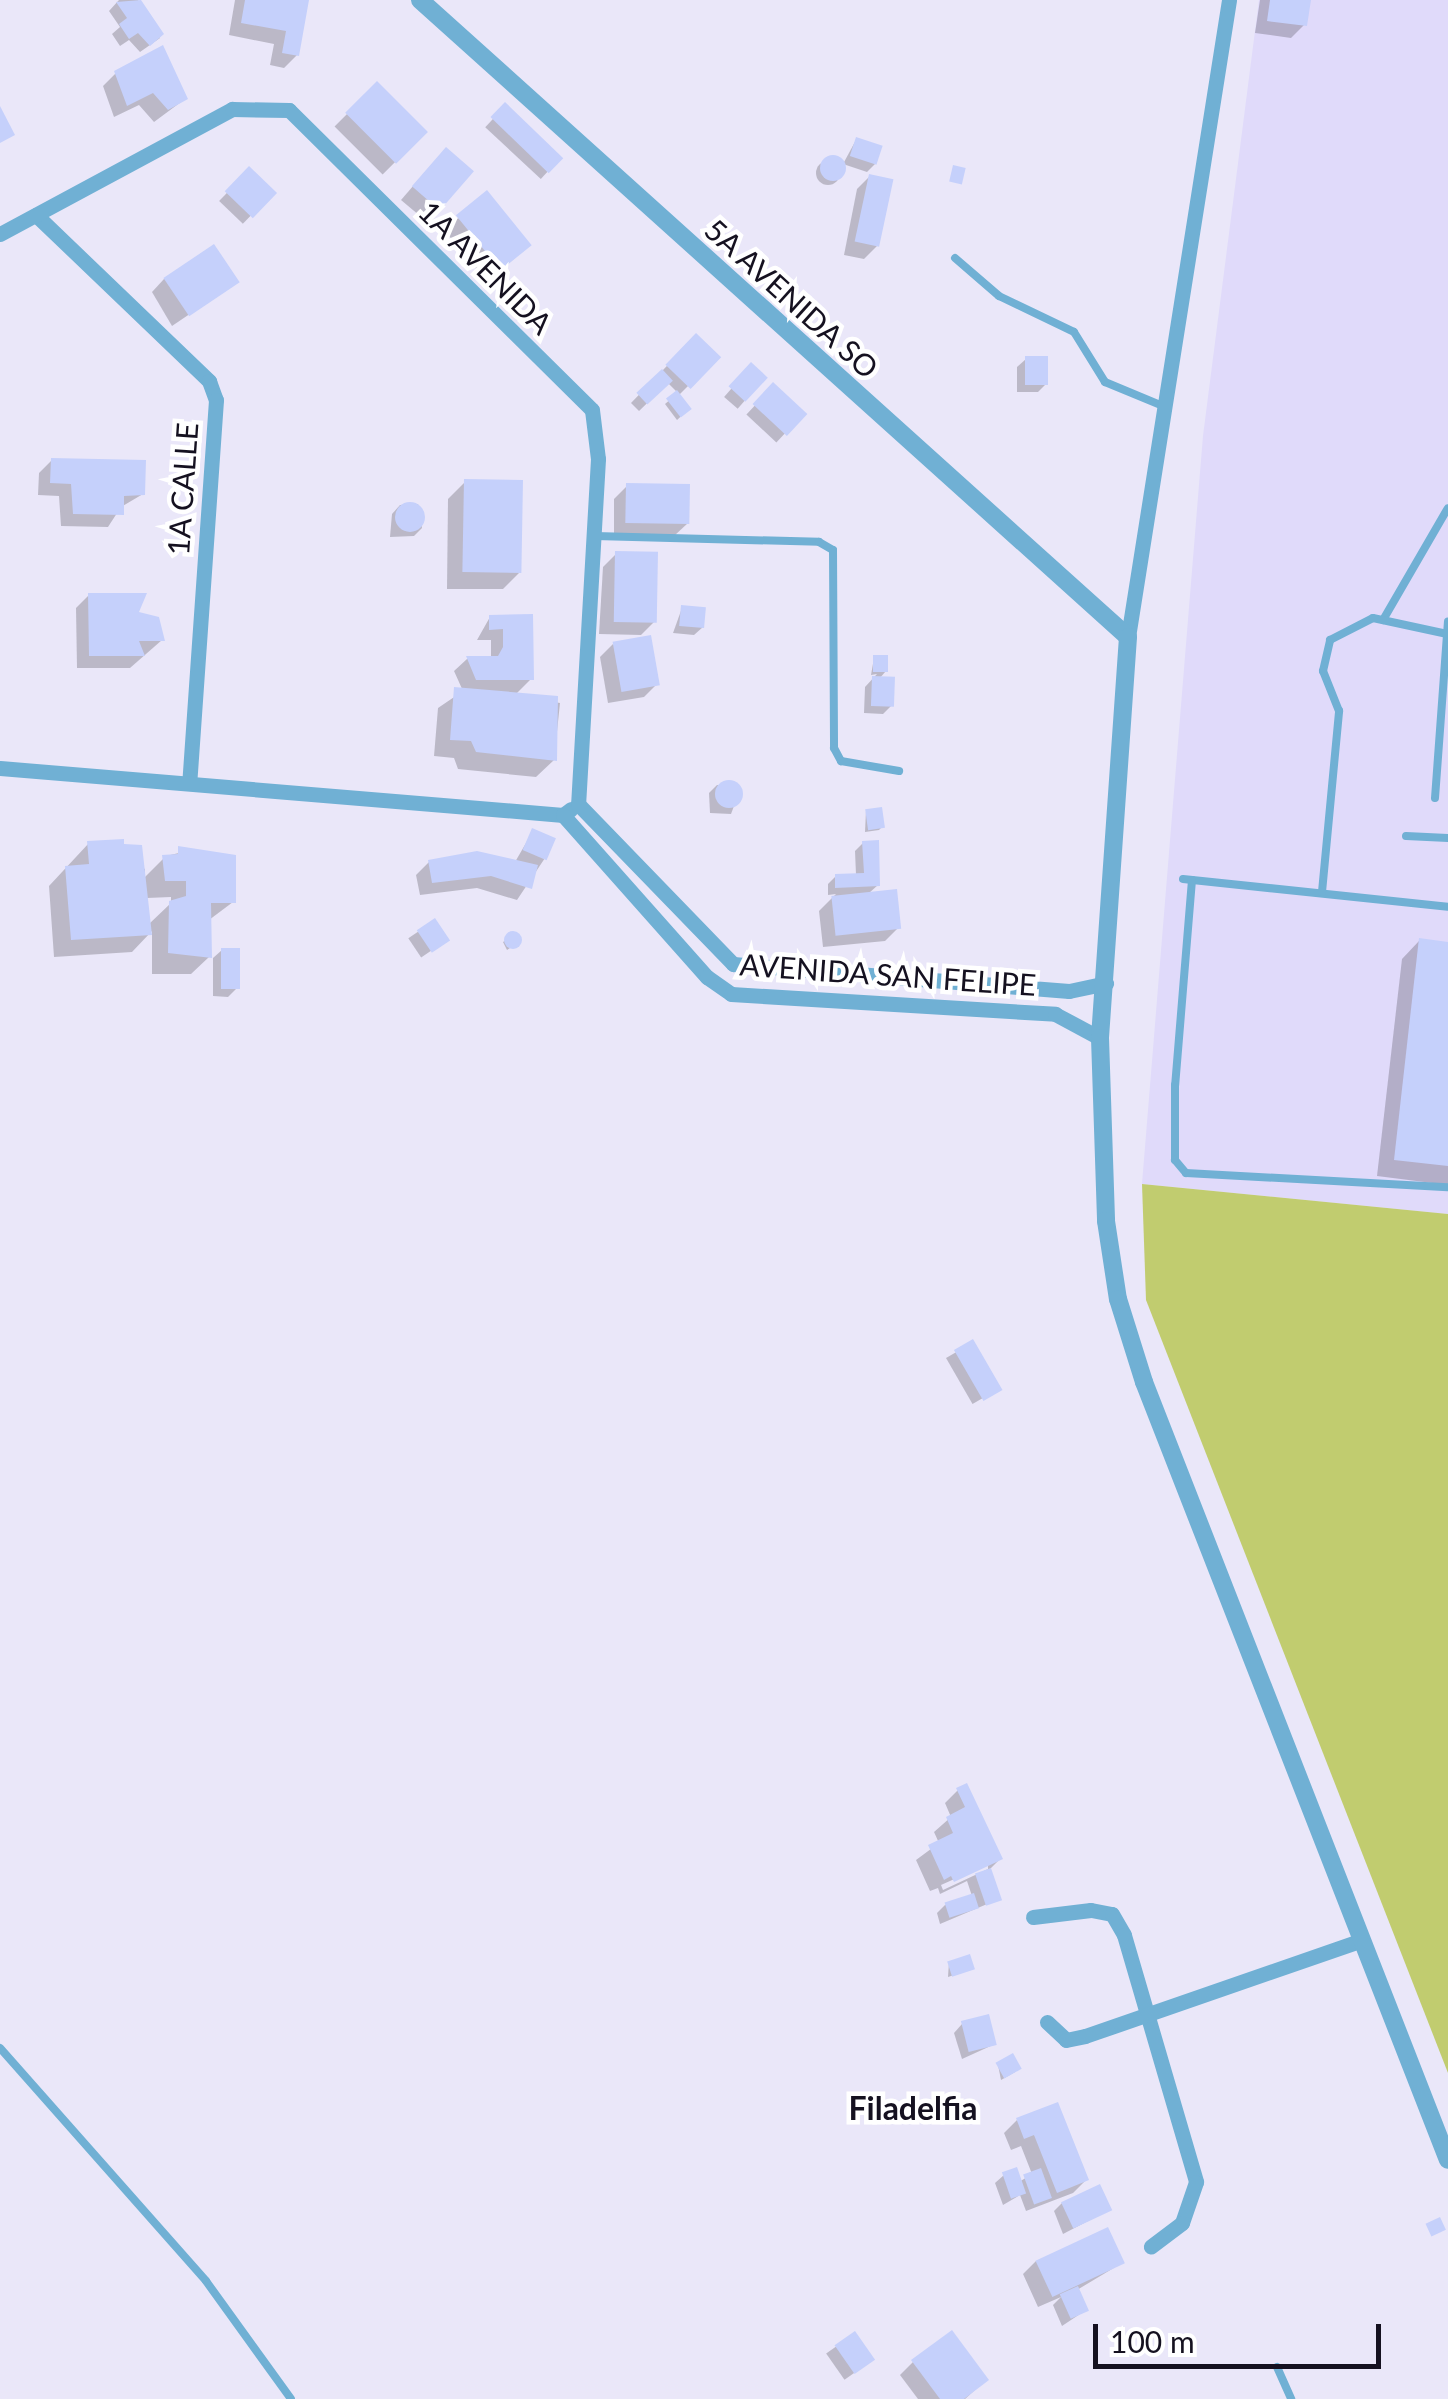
<!DOCTYPE html>
<html>
<head>
<meta charset="utf-8">
<style>
	body { margin:0 }
	#map { position:relative; width:1448px; height:2399px; overflow:hidden; background:#eae7f9; font-family:Lato,sans-serif }
	div>[style] { position:absolute }
	.built>* { inset:0; background:#e0dafa }
	.green>* { inset:0; background:#c1cc6f }
	.shadow>* { inset:0; background:#0003; transform-origin:0 0 }
	.round { border-radius:50% }
	.building>* { inset:0; background:#c5d0fb; transform-origin:0 0 }
	.service>* { height:8px; margin:-4px; padding:0 4px; transform-origin:4px; border-radius:4px; background:#70b0d4 }
	.minor>* { height:15px; margin:-7.5px; padding:0 7.5px; transform-origin:7.5px; border-radius:7.5px; background:#70b0d4 }
	.tertiary>* { height:18px; margin:-9px; padding:0 9px; transform-origin:9px; border-radius:9px; background:#70b0d4 }
	span { translate:-50% -50%; white-space:nowrap; text-align:center; line-height:1.15; -webkit-text-stroke:9px #fff; paint-order:stroke }
	.street-label { font-size:30px; color:#151120 }
	.neighbourhood-label { font-size:32px; color:#151120; font-weight:700 }
	.scale { position:absolute; left:1093px; top:2324px; width:288px; height:45px; box-sizing:border-box; border:5px solid #151120; border-top:0; padding-left:12px; font-size:30px; line-height:35px; white-space:nowrap; color:#151120; -webkit-text-stroke:8px #fff; paint-order:stroke }
</style>
</head>
<body>
<div id="map">
	<div class="built">
		<i style="clip-path:polygon(1259px 0,1448px 0,1448px 1214px,1142px 1184px,1203px 436px)"></i>
	</div>
	<div class="green">
		<i style="clip-path:polygon(1142px 1184px,1448px 1214px,1448px 2073px,1146px 1300px)"></i>
	</div>
	<div class="shadow">
		<i style="clip-path:polygon(119px 0,138px 0,160px 38px,140px 52px,129px 40px,120px 46px,112px 34px,120px 27px,109px 11px)"></i>
		<i style="clip-path:polygon(235px 0,306px 0,297px 55px,284px 68px,270px 65px,274px 44px,229px 35px)"></i>
		<i style="clip-path:polygon(1260px 0,1308px 0,1304px 25px,1291px 38px,1255px 33px)"></i>
		<i style="clip-path:polygon(116px 73px,185px 99px,154px 122px,139px 105px,114px 117px,103px 86px)"></i>
		<i style="left:377px;top:84px;width:68px;height:60px;rotate:45deg"></i>
		<i style="left:505px;top:106px;width:76px;height:29px;rotate:43deg"></i>
		<i style="clip-path:polygon(856px 140px,875px 164px,867px 172px,843px 164px)"></i>
		<i class="round" style="left:816px;top:161px;width:24px;height:24px"></i>
		<i style="clip-path:polygon(433px 163px,439px 208px,426px 221px,401px 200px)"></i>
		<i style="left:249px;top:170px;width:33px;height:43px;rotate:44deg"></i>
		<i style="clip-path:polygon(870px 176px,877px 246px,864px 259px,844px 255px,857px 189px)"></i>
		<i style="clip-path:polygon(458px 218px,516px 257px,487px 282px,445px 231px)"></i>
		<i style="clip-path:polygon(164px 279px,237px 282px,172px 326px,152px 292px)"></i>
		<i style="clip-path:polygon(696px 336px,717px 357px,678px 396px,689px 409px,677px 420px,665px 404px,678px 393px,668px 383px,639px 411px,631px 403px)"></i>
		<i style="clip-path:polygon(1026px 359px,1046px 384px,1038px 392px,1017px 392px,1017px 367px)"></i>
		<i style="left:751px;top:366px;width:18px;height:41px;rotate:41deg"></i>
		<i style="left:773px;top:386px;width:41px;height:39px;rotate:43deg"></i>
		<i style="clip-path:polygon(52px 460px,143px 494px,121px 507px,108px 527px,61px 526px,59px 496px,38px 495px,39px 473px)"></i>
		<i style="clip-path:polygon(466px 481px,520px 572px,503px 589px,447px 589px,448px 499px)"></i>
		<i style="clip-path:polygon(627px 486px,688px 523px,674px 536px,614px 535px,614px 499px)"></i>
		<i style="clip-path:polygon(418px 504px,422px 528px,414px 536px,390px 537px,392px 514px,400px 505px)"></i>
		<i style="clip-path:polygon(616px 554px,655px 554px,654px 622px,641px 635px,599px 634px,603px 567px)"></i>
		<i style="clip-path:polygon(89px 595px,136px 614px,162px 640px,130px 668px,77px 668px,76px 608px)"></i>
		<i style="clip-path:polygon(682px 608px,703px 627px,694px 635px,673px 633px)"></i>
		<i style="clip-path:polygon(490px 617px,530px 617px,531px 679px,515px 695px,560px 703px,554px 760px,536px 777px,458px 769px,454px 758px,434px 756px,438px 708px,463px 691px,454px 671px,467px 659px,491px 659px,491px 640px,477px 640px)"></i>
		<i style="clip-path:polygon(613px 644px,657px 684px,644px 697px,608px 703px,600px 657px)"></i>
		<i style="clip-path:polygon(874px 658px,886px 671px,879px 679px,892px 705px,883px 714px,864px 713px,865px 687px,877px 674px,871px 675px)"></i>
		<i style="clip-path:polygon(717px 785px,741px 787px,731px 814px,710px 813px,709px 793px)"></i>
		<i style="clip-path:polygon(866px 811px,882px 827px,879px 830px,865px 832px)"></i>
		<i style="clip-path:polygon(533px 831px,545px 858px,517px 900px,477px 888px,420px 895px,416px 875px,429px 862px,515px 862px)"></i>
		<i style="clip-path:polygon(evenodd,89px 843px,145px 869px,145px 877px,166px 856px,196px 849px,233px 902px,209px 920px,209px 957px,191px 974px,152px 974px,152px 931px,132px 952px,54px 957px,49px 886px,89px 843px,171px 897px,171px 903px,149px 924px,147px 898px,171px 897px)"></i>
		<i style="clip-path:polygon(863px 843px,878px 885px,868px 894px,898px 928px,885px 941px,823px 947px,819px 911px,836px 894px,828px 895px,828px 884px,836px 876px,856px 875px,855px 851px)"></i>
		<i style="left:434px;top:921px;width:23px;height:31px;rotate:56deg"></i>
		<i style="clip-path:polygon(515px 935px,518px 943px,507px 950px,503px 942px)"></i>
		<i style="clip-path:polygon(1419px 941px,1448px 944px,1448px 1185px,1377px 1176px,1402px 959px)"></i>
		<i style="clip-path:polygon(222px 950px,237px 988px,228px 997px,213px 996px,213px 958px)"></i>
		<i style="left:972px;top:1343px;width:53px;height:30px;rotate:60deg"></i>
		<i style="clip-path:polygon(evenodd,958px 1790px,1000px 1859px,989px 1870px,999px 1899px,940px 1924px,937px 1913px,945px 1905px,972px 1896px,967px 1881px,940px 1894px,938px 1888px,930px 1891px,916px 1860px,939px 1843px,934px 1832px,951px 1817px,945px 1803px,958px 1790px,988px 1864px,988px 1869px,943px 1890px,941px 1885px,988px 1864px)"></i>
		<i style="clip-path:polygon(949px 1962px,972px 1969px,948px 1977px)"></i>
		<i style="clip-path:polygon(962px 2024px,995px 2044px,962px 2059px,954px 2033px)"></i>
		<i style="clip-path:polygon(998px 2065px,1015px 2072px,1001px 2080px)"></i>
		<i style="clip-path:polygon(1017px 2120px,1086px 2180px,1073px 2193px,1026px 2211px,1020px 2195px,1003px 2205px,995px 2183px,1004px 2175px,1019px 2182px,1032px 2174px,1021px 2146px,1011px 2150px,1004px 2133px)"></i>
		<i style="clip-path:polygon(1062px 2203px,1109px 2210px,1063px 2234px,1054px 2211px)"></i>
		<i style="clip-path:polygon(1036px 2261px,1122px 2263px,1077px 2290px,1086px 2310px,1062px 2326px,1053px 2305px,1061px 2297px,1038px 2307px,1023px 2274px)"></i>
		<i style="left:854px;top:2334px;width:32px;height:34px;rotate:55deg"></i>
		<i style="clip-path:polygon(913px 2362px,986px 2380px,965px 2399px,918px 2399px,900px 2375px)"></i>
	</div>
	<div class="building">
		<i style="clip-path:polygon(141px 0,164px 34px,150px 46px,138px 33px,129px 39px,119px 24px,127px 18px,116px 2px)"></i>
		<i style="clip-path:polygon(245px 0,309px 0,299px 56px,282px 53px,286px 31px,241px 23px)"></i>
		<i style="clip-path:polygon(1270px 0,1311px 0,1307px 26px,1267px 21px)"></i>
		<i style="clip-path:polygon(163px 45px,188px 99px,168px 110px,153px 93px,127px 106px,114px 71px)"></i>
		<i style="left:377px;top:81px;width:72px;height:45px;rotate:45deg"></i>
		<i style="left:505px;top:102px;width:81px;height:21px;rotate:44deg"></i>
		<i style="clip-path:polygon(0 106px,15px 135px,0 143px)"></i>
		<i style="left:856px;top:137px;width:28px;height:20px;rotate:18deg"></i>
		<i style="left:446px;top:147px;width:37px;height:52px;rotate:41deg"></i>
		<i class="round" style="left:820px;top:155px;width:26px;height:26px"></i>
		<i style="left:953px;top:165px;width:13px;height:17px;rotate:13deg"></i>
		<i style="left:249px;top:166px;width:39px;height:35px;rotate:44deg"></i>
		<i style="left:869px;top:174px;width:25px;height:69px;rotate:12deg"></i>
		<i style="left:487px;top:190px;width:71px;height:40px;rotate:51deg"></i>
		<i style="left:214px;top:244px;width:46px;height:61px;rotate:56deg"></i>
		<i style="left:696px;top:333px;width:35px;height:44px;rotate:44deg"></i>
		<i style="left:1025px;top:356px;width:23px;height:29px"></i>
		<i style="left:751px;top:362px;width:23px;height:33px;rotate:43deg"></i>
		<i style="left:662px;top:369px;width:16px;height:35px;rotate:47deg"></i>
		<i style="left:773px;top:382px;width:47px;height:30px;rotate:43deg"></i>
		<i style="left:677px;top:390px;width:24px;height:14px;rotate:52deg"></i>
		<i style="clip-path:polygon(51px 458px,146px 460px,145px 495px,124px 496px,124px 515px,73px 514px,71px 484px,50px 483px)"></i>
		<i style="left:464px;top:479px;width:59px;height:93px;rotate:1deg"></i>
		<i style="left:626px;top:483px;width:64px;height:40px;rotate:1deg"></i>
		<i class="round" style="left:395px;top:502px;width:30px;height:30px"></i>
		<i style="left:615px;top:551px;width:43px;height:71px;rotate:1deg"></i>
		<i style="clip-path:polygon(88px 593px,147px 593px,139px 612px,159px 617px,165px 641px,139px 641px,145px 656px,89px 656px)"></i>
		<i style="left:681px;top:605px;width:25px;height:21px;rotate:5deg"></i>
		<i style="clip-path:polygon(533px 614px,534px 680px,476px 680px,466px 656px,498px 656px,503px 647px,503px 629px,489px 630px,489px 615px)"></i>
		<i style="left:651px;top:635px;width:51px;height:39px;rotate:80deg"></i>
		<i style="left:873px;top:655px;width:15px;height:17px"></i>
		<i style="left:872px;top:676px;width:23px;height:30px;rotate:2deg"></i>
		<i style="clip-path:polygon(454px 687px,558px 696px,557px 761px,476px 752px,471px 741px,450px 740px)"></i>
		<i class="round" style="left:715px;top:780px;width:28px;height:28px"></i>
		<i style="left:882px;top:807px;width:21px;height:17px;rotate:82deg"></i>
		<i style="left:532px;top:828px;width:26px;height:24px;rotate:23deg"></i>
		<i style="clip-path:polygon(124px 839px,124px 844px,142px 845px,152px 935px,71px 940px,65px 866px,89px 864px,87px 841px)"></i>
		<i style="clip-path:polygon(879px 840px,880px 886px,835px 888px,835px 874px,864px 873px,862px 841px)"></i>
		<i style="clip-path:polygon(178px 846px,236px 855px,236px 903px,211px 903px,212px 958px,168px 953px,169px 901px,186px 896px,186px 881px,165px 881px,162px 855px,178px 854px)"></i>
		<i style="clip-path:polygon(477px 851px,538px 865px,532px 889px,491px 876px,432px 883px,428px 860px)"></i>
		<i style="left:897px;top:889px;width:40px;height:66px;rotate:84deg"></i>
		<i style="left:435px;top:918px;width:27px;height:22px;rotate:56deg"></i>
		<i class="round" style="left:504px;top:931px;width:18px;height:18px"></i>
		<i style="clip-path:polygon(1419px 938px,1448px 942px,1448px 1166px,1394px 1160px)"></i>
		<i style="left:221px;top:948px;width:19px;height:41px"></i>
		<i style="left:973px;top:1339px;width:59px;height:22px;rotate:60deg"></i>
		<i style="clip-path:polygon(967px 1783px,1003px 1859px,954px 1882px,951px 1876px,944px 1880px,928px 1845px,953px 1833px,946px 1817px,965px 1807px,956px 1788px)"></i>
		<i style="left:991px;top:1868px;width:34px;height:17px;rotate:71deg"></i>
		<i style="left:974px;top:1893px;width:16px;height:31px;rotate:72deg"></i>
		<i style="left:970px;top:1954px;width:16px;height:24px;rotate:72deg"></i>
		<i style="left:989px;top:2014px;width:32px;height:29px;rotate:76deg"></i>
		<i style="left:1013px;top:2053px;width:18px;height:20px;rotate:61deg"></i>
		<i style="clip-path:polygon(1058px 2102px,1089px 2180px,1057px 2193px,1034px 2135px,1024px 2139px,1016px 2118px)"></i>
		<i style="left:1017px;top:2167px;width:28px;height:16px;rotate:71deg"></i>
		<i style="left:1041px;top:2168px;width:32px;height:19px;rotate:70deg"></i>
		<i style="left:1100px;top:2184px;width:29px;height:43px;rotate:65deg"></i>
		<i style="left:1440px;top:2217px;width:14px;height:16px;rotate:65deg"></i>
		<i style="left:1108px;top:2227px;width:40px;height:80px;rotate:65deg"></i>
		<i style="left:1078px;top:2286px;width:27px;height:20px;rotate:66deg"></i>
		<i style="clip-path:polygon(952px 2330px,989px 2380px,964px 2399px,940px 2399px,911px 2360px)"></i>
		<i style="left:855px;top:2331px;width:35px;height:25px;rotate:55deg"></i>
	</div>
	<div class="service">
		<i style="left:955px;top:258px;width:58px;rotate:40.8deg"></i>
		<i style="left:999px;top:296px;width:83px;rotate:25.6deg"></i>
		<i style="left:1074px;top:332px;width:59px;rotate:58.2deg"></i>
		<i style="left:1105px;top:382px;width:63px;rotate:22.5deg"></i>
		<i style="left:595px;top:536px;width:224px;rotate:1.5deg"></i>
		<i style="left:819px;top:542px;width:16px;rotate:30deg"></i>
		<i style="left:833px;top:550px;width:198px;rotate:89.7deg"></i>
		<i style="left:834px;top:748px;width:15px;rotate:62deg"></i>
		<i style="left:841px;top:761px;width:59px;rotate:9.8deg"></i>
		<i style="left:1383px;top:620px;width:129px;rotate:-59.9deg"></i>
		<i style="left:1435px;top:798px;width:177px;rotate:-85.8deg"></i>
		<i style="left:1406px;top:836px;width:42px;rotate:2.7deg"></i>
		<i style="left:1183px;top:879px;width:266px;rotate:6deg"></i>
		<i style="left:1192px;top:880px;width:206px;rotate:94.7deg"></i>
		<i style="left:1175px;top:1085px;width:75px;rotate:90deg"></i>
		<i style="left:1175px;top:1160px;width:17px;rotate:50deg"></i>
		<i style="left:1186px;top:1173px;width:262px;rotate:3.1deg"></i>
		<i style="left:1322px;top:892px;width:182px;rotate:-84.6deg"></i>
		<i style="left:1339px;top:711px;width:43px;rotate:-111.8deg"></i>
		<i style="left:1323px;top:671px;width:32px;rotate:-77deg"></i>
		<i style="left:1330px;top:640px;width:48px;rotate:-27.1deg"></i>
		<i style="left:1373px;top:618px;width:76px;rotate:12.2deg"></i>
		<i style="left:0;top:2048px;width:311px;rotate:48.5deg"></i>
		<i style="left:206px;top:2281px;width:145px;rotate:54.2deg"></i>
		<i style="left:1277px;top:2367px;width:35px;rotate:66deg"></i>
	</div>
	<div class="minor">
		<i style="left:36px;top:215px;width:240px;rotate:43.8deg"></i>
		<i style="left:209px;top:381px;width:20px;rotate:70deg"></i>
		<i style="left:216px;top:400px;width:383px;rotate:94deg"></i>
		<i style="left:0;top:234px;width:264px;rotate:-28.3deg"></i>
		<i style="left:232px;top:109px;width:57px;rotate:1deg"></i>
		<i style="left:289px;top:110px;width:426px;rotate:44.7deg"></i>
		<i style="left:592px;top:410px;width:49px;rotate:83deg"></i>
		<i style="left:598px;top:459px;width:346px;rotate:93.3deg"></i>
		<i style="left:1128px;top:637px;width:645px;rotate:-80.99deg"></i>
		<i style="left:0;top:768px;width:565px;rotate:4.77deg"></i>
		<i style="left:563px;top:815px;width:10px;rotate:-37deg"></i>
		<i style="left:578px;top:804px;width:223px;rotate:45.9deg"></i>
		<i style="left:733px;top:964px;width:337px;rotate:4.6deg"></i>
		<i style="left:1069px;top:991px;width:38px;rotate:-12deg"></i>
		<i style="left:563px;top:815px;width:217px;rotate:48.4deg"></i>
		<i style="left:707px;top:977px;width:29px;rotate:35deg"></i>
		<i style="left:731px;top:994px;width:325px;rotate:3.5deg"></i>
		<i style="left:1055px;top:1014px;width:51px;rotate:28.1deg"></i>
		<i style="left:1033px;top:1917px;width:58px;rotate:-6.9deg"></i>
		<i style="left:1091px;top:1910px;width:21px;rotate:11deg"></i>
		<i style="left:1112px;top:1914px;width:24px;rotate:60deg"></i>
		<i style="left:1124px;top:1935px;width:257px;rotate:73.7deg"></i>
		<i style="left:1196px;top:2182px;width:43px;rotate:108.9deg"></i>
		<i style="left:1182px;top:2223px;width:39px;rotate:143deg"></i>
		<i style="left:1047px;top:2022px;width:26px;rotate:43deg"></i>
		<i style="left:1066px;top:2040px;width:19px;rotate:-12deg"></i>
		<i style="left:1085px;top:2036px;width:293px;rotate:-19.1deg"></i>
	</div>
	<div class="tertiary">
		<i style="left:420px;top:0;width:952px;rotate:41.98deg"></i>
		<i style="left:1128px;top:637px;width:402px;rotate:94deg"></i>
		<i style="left:1100px;top:1038px;width:183px;rotate:88.1deg"></i>
		<i style="left:1106px;top:1221px;width:79px;rotate:81.3deg"></i>
		<i style="left:1118px;top:1299px;width:87px;rotate:72.6deg"></i>
		<i style="left:1144px;top:1382px;width:835px;rotate:68.66deg"></i>
	</div>
	<div class="street-label">
		<span style="left:486px;top:267px;rotate:45deg">1A AVENIDA</span>
		<span style="left:792px;top:298px;rotate:42deg">5A AVENIDA SO</span>
		<span style="left:182px;top:489px;rotate:-86deg">1A CALLE</span>
		<span style="left:888px;top:974px;rotate:4deg">AVENIDA SAN FELIPE</span>
	</div>
	<div class="neighbourhood-label">
		<span style="left:913px;top:2108px">Filadelfia</span>
	</div>
	<div class="scale">100 m</div>
</div>
</body>
</html>
